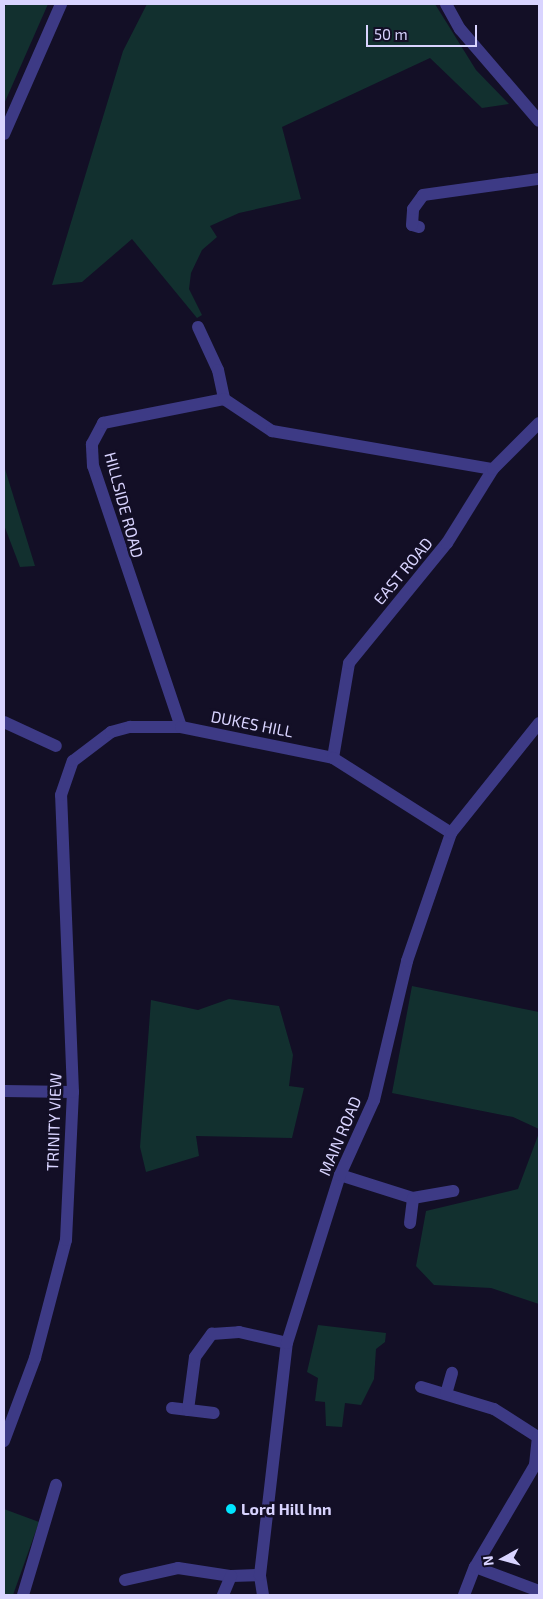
<!DOCTYPE html>
<html>
<head>
<meta charset="utf-8">
<style>
	body { margin:0 }
	#map { position:relative; width:543px; height:1599px; overflow:hidden; background:#130f26; font-family:"Exo 2",sans-serif }
	div>[style] { position:absolute }
	.green>* { inset:0; background:#12302f }
	.minor>* { height:12px; margin:-6px; padding:0 6px; transform-origin:6px; border-radius:6px; background:#3d3a85 }
	.tertiary>* { height:12px; margin:-6px; padding:0 6px; transform-origin:6px; border-radius:6px; background:#3d3a85 }
	.dots>* { width:14px; height:14px; translate:-50% -50%; box-sizing:border-box; border:2px solid #130f26; border-radius:50% }
	span { translate:-50% -50%; white-space:nowrap; text-align:center; line-height:1.15; -webkit-text-stroke:5px #130f26; paint-order:stroke }
	.street-label { font-size:16px; color:#d9d4ff }
	.poi-label { font-size:16px; color:#d9d4ff; font-weight:700 }
	.left { translate:0 -50%; text-align:left }
	.frame { position:absolute; inset:0; border:5px solid #d9d4ff; pointer-events:none }
	.north { position:absolute; left:478px; top:1534px; width:50px; height:50px; -webkit-text-stroke:4px #130f26; paint-order:stroke; rotate:263deg; font-size:14px; font-weight:700; line-height:20px; text-align:center; color:#d9d4ff }
	.north::after { content:''; display:block; margin:auto; width:18px; height:22px; background:#d9d4ff; clip-path:polygon(50% 0,100% 100%,50% 72%,0 100%) }
	.scale { position:absolute; left:366px; top:25px; width:111px; height:22px; box-sizing:border-box; border:2px solid #d9d4ff; border-top:0; padding-left:6px; font-size:15px; line-height:18px; white-space:nowrap; color:#d9d4ff; -webkit-text-stroke:4px #130f26; paint-order:stroke }
</style>
</head>
<body>
<div id="map">
	<div class="green">
		<i style="clip-path:polygon(7px 4px,48px 4px,4px 104px,4px 8px)"></i>
		<i style="clip-path:polygon(147px 4px,435px 4px,476px 70px,509px 104px,482px 108px,430px 58px,282px 127px,301px 199px,239px 213px,210px 226px,217px 237px,202px 250px,191px 273px,189px 289px,202px 315px,197px 318px,132px 239px,82px 282px,52px 285px,123px 51px)"></i>
		<i style="clip-path:polygon(4px 434px,5px 469px,35px 566px,20px 567px,4px 525px)"></i>
		<i style="clip-path:polygon(412px 986px,539px 1012px,539px 1129px,513px 1117px,392px 1093px)"></i>
		<i style="clip-path:polygon(229px 999px,279px 1006px,293px 1055px,289px 1086px,304px 1088px,292px 1138px,196px 1136px,199px 1156px,146px 1172px,140px 1147px,151px 1000px,198px 1010px)"></i>
		<i style="clip-path:polygon(539px 1133px,539px 1304px,491px 1288px,434px 1285px,416px 1266px,426px 1211px,518px 1189px)"></i>
		<i style="clip-path:polygon(318px 1325px,386px 1333px,385px 1342px,376px 1349px,374px 1379px,361px 1405px,345px 1403px,342px 1427px,326px 1426px,325px 1402px,315px 1401px,318px 1378px,307px 1372px)"></i>
		<i style="clip-path:polygon(4px 1509px,39px 1522px,13px 1595px,4px 1595px)"></i>
	</div>
	<div class="minor">
		<i style="left:4px;top:134px;width:142px;rotate:-66.3deg"></i>
		<i style="left:419px;top:227px;width:7px;rotate:-164deg"></i>
		<i style="left:412px;top:225px;width:16px;rotate:-86deg"></i>
		<i style="left:413px;top:209px;width:17px;rotate:-54deg"></i>
		<i style="left:423px;top:195px;width:117px;rotate:-7.9deg"></i>
		<i style="left:198px;top:327px;width:47px;rotate:65.1deg"></i>
		<i style="left:218px;top:370px;width:30px;rotate:78deg"></i>
		<i style="left:4px;top:722px;width:57px;rotate:24.8deg"></i>
		<i style="left:181px;top:727px;width:275px;rotate:-108.6deg"></i>
		<i style="left:93px;top:466px;width:22px;rotate:-93deg"></i>
		<i style="left:92px;top:444px;width:24px;rotate:-62deg"></i>
		<i style="left:103px;top:423px;width:123px;rotate:-11.2deg"></i>
		<i style="left:224px;top:399px;width:58px;rotate:33.7deg"></i>
		<i style="left:272px;top:431px;width:224px;rotate:9.8deg"></i>
		<i style="left:333px;top:758px;width:96px;rotate:-80.4deg"></i>
		<i style="left:349px;top:663px;width:155px;rotate:-50.8deg"></i>
		<i style="left:447px;top:543px;width:87px;rotate:-58.1deg"></i>
		<i style="left:493px;top:469px;width:65px;rotate:-45deg"></i>
		<i style="left:4px;top:1091px;width:69px;rotate:0.8deg"></i>
		<i style="left:340px;top:1175px;width:77px;rotate:17.5deg"></i>
		<i style="left:413px;top:1198px;width:41px;rotate:-9.9deg"></i>
		<i style="left:410px;top:1223px;width:25px;rotate:-83deg"></i>
		<i style="left:421px;top:1387px;width:76px;rotate:16.8deg"></i>
		<i style="left:494px;top:1409px;width:52px;rotate:32.5deg"></i>
		<i style="left:446px;top:1394px;width:22px;rotate:-74deg"></i>
		<i style="left:172px;top:1408px;width:42px;rotate:6.8deg"></i>
		<i style="left:188px;top:1410px;width:53px;rotate:-82.5deg"></i>
		<i style="left:195px;top:1357px;width:29px;rotate:-54deg"></i>
		<i style="left:212px;top:1334px;width:27px;rotate:-4deg"></i>
		<i style="left:239px;top:1332px;width:49px;rotate:12.9deg"></i>
		<i style="left:4px;top:1441px;width:89px;rotate:-69.5deg"></i>
		<i style="left:35px;top:1358px;width:122px;rotate:-75.3deg"></i>
		<i style="left:66px;top:1240px;width:148px;rotate:-87.3deg"></i>
		<i style="left:73px;top:1092px;width:297px;rotate:-92.3deg"></i>
		<i style="left:61px;top:795px;width:36px;rotate:-71deg"></i>
		<i style="left:73px;top:761px;width:48px;rotate:-37.3deg"></i>
		<i style="left:111px;top:732px;width:20px;rotate:-15deg"></i>
		<i style="left:130px;top:727px;width:51px"></i>
		<i style="left:181px;top:727px;width:155px;rotate:11.5deg"></i>
		<i style="left:333px;top:758px;width:140px;rotate:32.4deg"></i>
		<i style="left:475px;top:1567px;width:68px;rotate:20.6deg"></i>
		<i style="left:231px;top:1576px;width:29px;rotate:-2deg"></i>
		<i style="left:125px;top:1580px;width:54px;rotate:-12.8deg"></i>
		<i style="left:178px;top:1568px;width:54px;rotate:8.6deg"></i>
		<i style="left:231px;top:1576px;width:21px;rotate:113deg"></i>
		<i style="left:23px;top:1595px;width:115px;rotate:-73.3deg"></i>
		<i style="left:263px;top:1595px;width:20px;rotate:-99deg"></i>
		<i style="left:260px;top:1575px;width:234px;rotate:-83.4deg"></i>
		<i style="left:287px;top:1343px;width:176px;rotate:-72.5deg"></i>
		<i style="left:340px;top:1175px;width:82px;rotate:-65.6deg"></i>
		<i style="left:374px;top:1100px;width:143px;rotate:-76.6deg"></i>
		<i style="left:407px;top:961px;width:135px;rotate:-71deg"></i>
		<i style="left:451px;top:833px;width:141px;rotate:-51.3deg"></i>
		<i style="left:464px;top:1595px;width:30px;rotate:-69deg"></i>
		<i style="left:475px;top:1567px;width:118px;rotate:-59.5deg"></i>
		<i style="left:535px;top:1465px;width:28px;rotate:-84deg"></i>
	</div>
	<div class="tertiary">
		<i style="left:446px;top:4px;width:29px;rotate:61deg"></i>
		<i style="left:460px;top:29px;width:121px;rotate:49.3deg"></i>
	</div>
	<div class="dots">
		<i style="left:231px;top:1509px;background:#00e5ff"></i>
	</div>
	<div class="street-label">
		<span style="left:124px;top:505px;rotate:75deg">HILLSIDE ROAD</span>
		<span style="left:403px;top:571px;rotate:-50deg">EAST ROAD</span>
		<span style="left:252px;top:724px;rotate:11deg">DUKES HILL</span>
		<span style="left:54px;top:1122px;rotate:-88deg">TRINITY VIEW</span>
		<span style="left:340px;top:1136px;rotate:-67deg">MAIN ROAD</span>
	</div>
	<div class="poi-label">
		<span class="left" style="left:241px;top:1509px">Lord Hill Inn</span>
	</div>
	<div class="frame"></div>
	<div class="north">N</div>
	<div class="scale">50 m</div>
</div>
</body>
</html>
